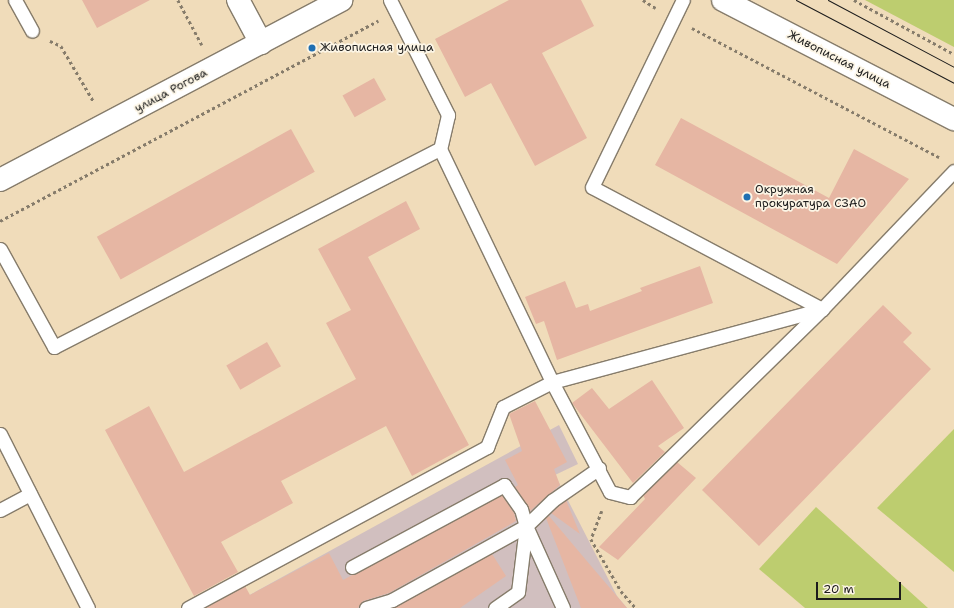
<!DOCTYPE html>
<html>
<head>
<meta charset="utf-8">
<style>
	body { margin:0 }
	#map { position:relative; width:954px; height:608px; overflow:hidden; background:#f0dcba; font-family:"Shantell Sans",sans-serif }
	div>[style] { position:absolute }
	.industrial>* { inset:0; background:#d1bfbf }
	.green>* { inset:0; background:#bdcd6f }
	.building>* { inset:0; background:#e6b6a3; transform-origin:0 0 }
	.path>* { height:2.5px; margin-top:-1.25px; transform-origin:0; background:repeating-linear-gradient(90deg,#867c6b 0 3px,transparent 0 6px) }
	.roads { filter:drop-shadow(1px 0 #867c6b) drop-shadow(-1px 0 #867c6b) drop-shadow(0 1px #867c6b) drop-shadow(0 -1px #867c6b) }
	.service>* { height:13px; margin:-6.5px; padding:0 6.5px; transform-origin:6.5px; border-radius:6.5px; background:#fff }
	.minor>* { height:22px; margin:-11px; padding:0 11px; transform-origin:11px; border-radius:11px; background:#fff }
	.tertiary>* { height:22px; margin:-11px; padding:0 11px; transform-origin:11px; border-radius:11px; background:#fff }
	.tram>* { height:1px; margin:-0.5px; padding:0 0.5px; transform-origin:0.5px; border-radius:0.5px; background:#1c1c1c }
	.dots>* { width:11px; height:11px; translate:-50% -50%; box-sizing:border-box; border:2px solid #fcf5e5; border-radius:50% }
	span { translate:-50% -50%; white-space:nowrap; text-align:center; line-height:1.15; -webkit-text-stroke:3.5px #fcf5e5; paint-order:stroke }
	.poi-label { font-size:12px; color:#1c1c1c }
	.left { translate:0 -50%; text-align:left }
	.street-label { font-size:12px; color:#1c1c1c }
	.scale { position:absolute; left:816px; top:582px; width:85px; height:18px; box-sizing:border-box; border:2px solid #1c1c1c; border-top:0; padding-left:5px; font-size:12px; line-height:14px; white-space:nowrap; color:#1c1c1c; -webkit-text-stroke:3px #fcf5e5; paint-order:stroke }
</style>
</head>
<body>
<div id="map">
	<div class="industrial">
		<i style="clip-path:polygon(559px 425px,578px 464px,555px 475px,617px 596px,627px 608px,226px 608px)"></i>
	</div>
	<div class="green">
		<i style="clip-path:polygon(865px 0,954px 0,954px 47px)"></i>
		<i style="clip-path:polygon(954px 429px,954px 572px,877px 508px)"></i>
		<i style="clip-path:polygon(816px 507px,928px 608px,805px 608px,759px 569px)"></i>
	</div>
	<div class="building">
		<i style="clip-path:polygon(82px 0,150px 0,97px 28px)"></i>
		<i style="clip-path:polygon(509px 0,581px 0,594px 26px,542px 53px,587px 138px,535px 166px,491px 83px,465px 97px,435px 39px)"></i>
		<i style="left:374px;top:78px;width:25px;height:36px;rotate:61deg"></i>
		<i style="clip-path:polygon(681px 118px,829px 198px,854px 149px,909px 179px,837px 264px,655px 165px)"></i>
		<i style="left:291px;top:129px;width:49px;height:222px;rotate:61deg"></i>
		<i style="clip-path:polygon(406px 201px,420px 229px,368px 257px,469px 445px,412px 476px,386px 426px,281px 481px,293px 503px,221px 542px,238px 572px,194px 596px,105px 430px,149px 406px,184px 472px,356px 379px,326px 323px,351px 310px,318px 249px)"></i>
		<i style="clip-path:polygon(700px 266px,713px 303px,557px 360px,544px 321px,536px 324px,525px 297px,565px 281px,576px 308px,588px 304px,590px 311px,642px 291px,640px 288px)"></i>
		<i style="clip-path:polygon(883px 305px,912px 333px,903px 342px,931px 369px,759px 546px,702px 490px)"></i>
		<i style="left:267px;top:342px;width:28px;height:47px;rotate:60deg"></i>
		<i style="clip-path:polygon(652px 380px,684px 428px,658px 446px,665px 452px,633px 483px,572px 403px,592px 388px,609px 409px)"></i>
		<i style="clip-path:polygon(535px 401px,567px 462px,554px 469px,560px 485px,530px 511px,515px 487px,518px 485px,505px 460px,522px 451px,509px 414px)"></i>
		<i style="clip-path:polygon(677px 462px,696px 478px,618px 560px,599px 547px,645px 499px,643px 495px)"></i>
		<i style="clip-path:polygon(502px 495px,514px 513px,516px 521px,389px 593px,363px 601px,358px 608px,205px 608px,245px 586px,250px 595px,329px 553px,343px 580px)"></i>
		<i style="clip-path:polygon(566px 500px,580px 534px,551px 513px)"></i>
		<i style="clip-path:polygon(549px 516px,586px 560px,627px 608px,581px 608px,546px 518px)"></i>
		<i style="clip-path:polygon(492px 554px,506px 576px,460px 608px,393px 608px)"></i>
	</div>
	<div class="path">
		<i style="left:178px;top:0;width:51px;rotate:61.9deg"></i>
		<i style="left:643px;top:0;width:15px;rotate:32deg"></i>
		<i style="left:854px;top:0;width:114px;rotate:28.4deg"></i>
		<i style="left:692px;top:28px;width:279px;rotate:27.6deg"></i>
		<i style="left:50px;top:41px;width:12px;rotate:24deg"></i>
		<i style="left:61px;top:46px;width:65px;rotate:59.5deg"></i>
		<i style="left:0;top:221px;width:428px;rotate:-27.9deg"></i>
		<i style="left:602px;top:511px;width:30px;rotate:111deg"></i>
		<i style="left:591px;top:539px;width:60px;rotate:60deg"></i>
		<i style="left:621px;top:591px;width:23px;rotate:49deg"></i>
	</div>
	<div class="roads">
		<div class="service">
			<i style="left:15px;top:0;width:35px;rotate:61deg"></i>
			<i style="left:390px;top:0;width:129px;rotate:63.2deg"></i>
			<i style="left:448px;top:115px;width:35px;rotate:103deg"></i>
			<i style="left:440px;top:149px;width:259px;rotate:64.3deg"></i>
			<i style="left:552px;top:382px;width:124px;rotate:62.2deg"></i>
			<i style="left:610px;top:492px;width:21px;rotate:14deg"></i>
			<i style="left:630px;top:497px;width:269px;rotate:-44.4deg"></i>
			<i style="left:822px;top:309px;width:260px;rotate:-152.1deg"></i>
			<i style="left:592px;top:187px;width:208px;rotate:-64.1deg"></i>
			<i style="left:0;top:249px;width:112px;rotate:61.1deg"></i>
			<i style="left:54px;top:347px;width:434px;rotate:-27.2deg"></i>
			<i style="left:0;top:434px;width:195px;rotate:63.2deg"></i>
			<i style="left:0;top:510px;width:34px;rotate:-28deg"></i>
			<i style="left:526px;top:526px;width:90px;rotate:65.7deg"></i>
			<i style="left:352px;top:567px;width:173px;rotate:-28.3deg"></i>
			<i style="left:504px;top:485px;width:29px;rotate:55deg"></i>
			<i style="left:521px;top:509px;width:18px;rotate:74deg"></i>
			<i style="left:526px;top:526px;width:66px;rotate:96.9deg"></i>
			<i style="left:518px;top:592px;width:28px;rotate:145deg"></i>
			<i style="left:188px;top:608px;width:340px;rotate:-28.3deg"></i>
			<i style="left:487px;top:447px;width:43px;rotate:-68.2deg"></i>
			<i style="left:503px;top:407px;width:55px;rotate:-27deg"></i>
			<i style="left:552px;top:382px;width:280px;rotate:-15.1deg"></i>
			<i style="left:822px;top:309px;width:191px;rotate:-46.3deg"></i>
			<i style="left:366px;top:608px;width:27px;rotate:-17deg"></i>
			<i style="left:392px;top:600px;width:153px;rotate:-28.9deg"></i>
			<i style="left:526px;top:526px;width:37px;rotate:-44deg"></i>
			<i style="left:553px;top:500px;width:56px;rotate:-34.8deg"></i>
		</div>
		<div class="minor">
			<i style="left:238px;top:0;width:49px;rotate:61.9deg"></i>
			<i style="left:0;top:180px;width:386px;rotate:-27.8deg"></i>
		</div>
		<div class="tertiary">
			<i style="left:723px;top:0;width:260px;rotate:27.3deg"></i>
		</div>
	</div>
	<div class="tram">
		<i style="left:796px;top:0;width:178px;rotate:27.7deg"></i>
		<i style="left:828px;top:0;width:143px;rotate:28deg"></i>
	</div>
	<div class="dots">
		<i style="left:312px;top:48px;background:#1f6fb2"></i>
		<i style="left:747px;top:197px;background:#1f6fb2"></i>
	</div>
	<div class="poi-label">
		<span class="left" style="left:320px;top:48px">Живописная улица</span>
		<span class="left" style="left:755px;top:197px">Окружная<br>прокуратура СЗАО</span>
	</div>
	<div class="street-label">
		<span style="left:839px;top:60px;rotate:27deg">Живописная улица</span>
		<span style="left:171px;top:91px;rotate:-28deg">улица Рогова</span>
	</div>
	<div class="scale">20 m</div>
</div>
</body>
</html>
